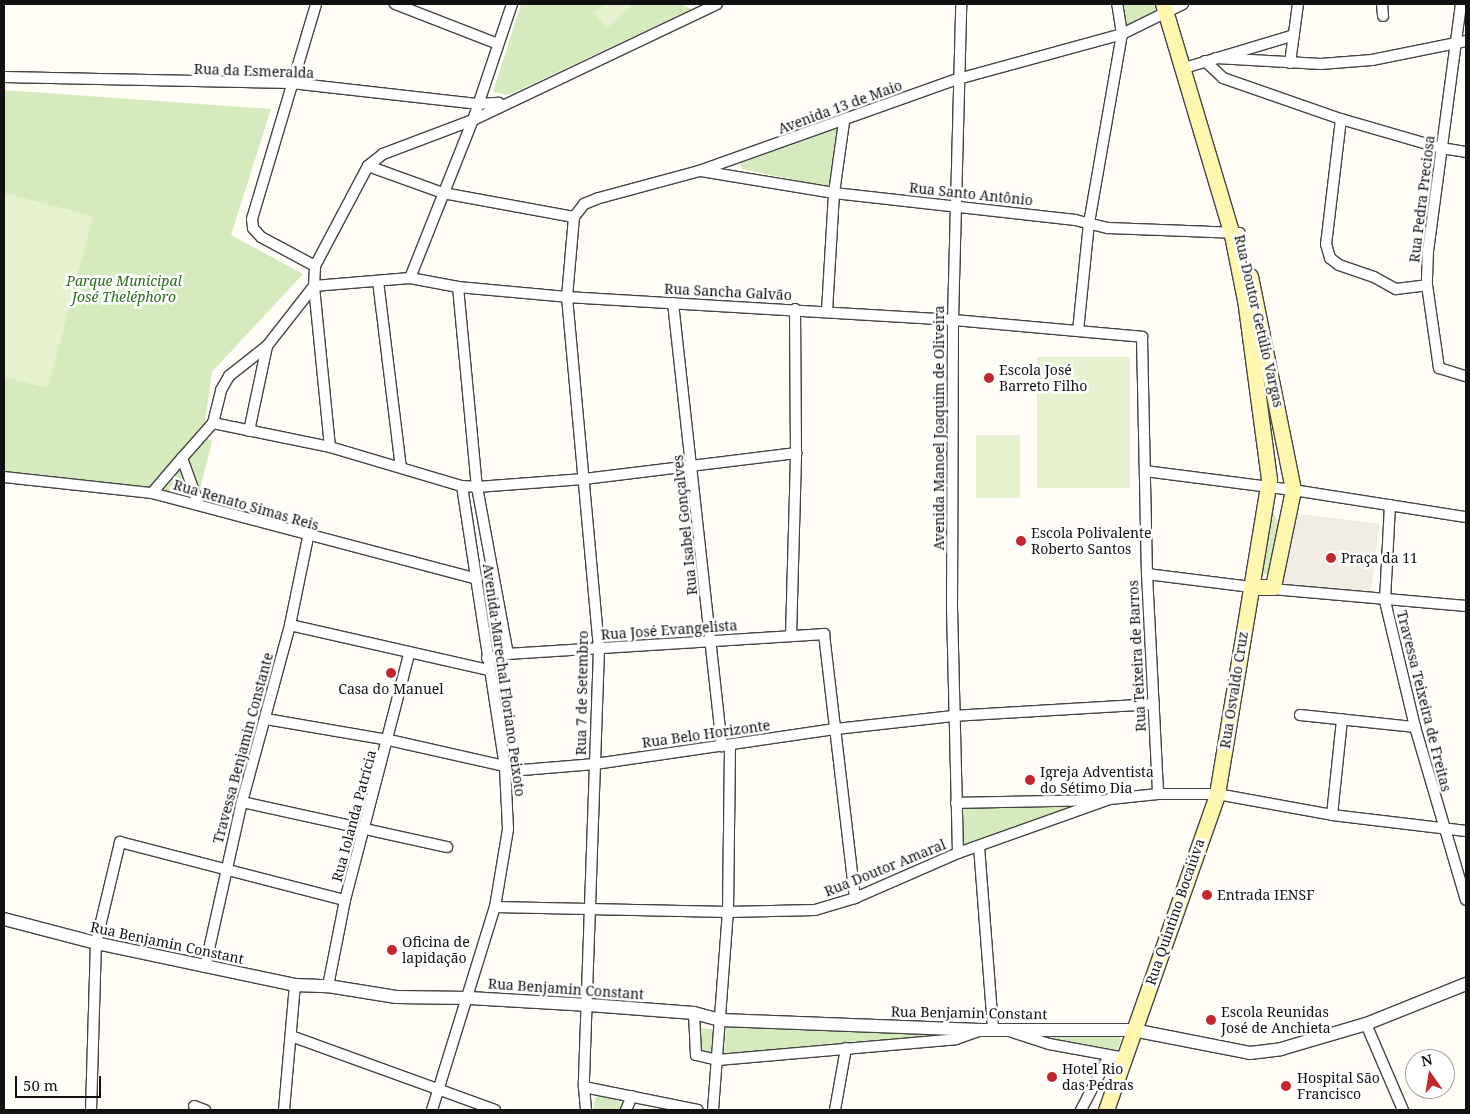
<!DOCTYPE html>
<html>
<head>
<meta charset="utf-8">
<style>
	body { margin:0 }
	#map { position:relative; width:1470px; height:1114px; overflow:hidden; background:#fffdf5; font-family:"Noto Serif",serif }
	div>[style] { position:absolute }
	.green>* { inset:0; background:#d5ebbd }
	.pitch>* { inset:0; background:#e6f2cf; transform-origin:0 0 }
	.plaza>* { inset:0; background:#f1ede2; transform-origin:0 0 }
	.roads { filter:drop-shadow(1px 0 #444) drop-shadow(-1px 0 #444) drop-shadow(0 1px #444) drop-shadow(0 -1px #444) }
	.minor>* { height:10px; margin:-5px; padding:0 5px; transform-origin:5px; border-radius:5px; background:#fff }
	.tertiary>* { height:12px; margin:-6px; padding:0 6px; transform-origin:6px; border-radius:6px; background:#fff }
	.secondary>* { height:15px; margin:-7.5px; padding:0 7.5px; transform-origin:7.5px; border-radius:7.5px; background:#fff6b0 }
	.dots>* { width:14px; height:14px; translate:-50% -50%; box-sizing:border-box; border:2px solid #fff; border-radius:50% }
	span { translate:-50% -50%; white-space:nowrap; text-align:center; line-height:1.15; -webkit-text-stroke:5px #fff; paint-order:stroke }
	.street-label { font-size:14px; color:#111 }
	.park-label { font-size:14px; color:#2f6b1f; font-style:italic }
	.poi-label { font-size:14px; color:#111 }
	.left { translate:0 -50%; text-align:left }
	.frame { position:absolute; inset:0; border:5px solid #111; pointer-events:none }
	.north { position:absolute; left:1405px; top:1049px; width:50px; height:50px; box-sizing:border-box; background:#fff; border:1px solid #a0a0a0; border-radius:50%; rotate:347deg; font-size:14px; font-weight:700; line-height:20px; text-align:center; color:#111 }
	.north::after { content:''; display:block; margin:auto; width:18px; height:22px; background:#c4262e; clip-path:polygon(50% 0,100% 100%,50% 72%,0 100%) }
	.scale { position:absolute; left:15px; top:1076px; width:86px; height:22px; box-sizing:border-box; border:2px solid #111; border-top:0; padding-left:6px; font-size:15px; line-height:18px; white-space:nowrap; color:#111; -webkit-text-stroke:4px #fff; paint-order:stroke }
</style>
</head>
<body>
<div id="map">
	<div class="green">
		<i style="clip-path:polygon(521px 4px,679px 4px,692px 9px,508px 95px,493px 92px)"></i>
		<i style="clip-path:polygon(1120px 4px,1154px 4px,1156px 13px,1122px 27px)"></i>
		<i style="clip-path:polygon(4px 90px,271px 109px,231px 235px,303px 274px,212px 372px,203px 436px,212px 441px,198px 497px,4px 471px)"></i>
		<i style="clip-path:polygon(837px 128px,829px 187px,742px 169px,740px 161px)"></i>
		<i style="clip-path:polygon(1272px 511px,1279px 524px,1270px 571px,1259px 578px)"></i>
		<i style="clip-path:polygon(1081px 805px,964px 847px,963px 808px)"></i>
		<i style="clip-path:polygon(726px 1025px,955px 1033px,724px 1055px)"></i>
		<i style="clip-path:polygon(699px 1028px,713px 1029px,711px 1055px,701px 1054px)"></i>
		<i style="clip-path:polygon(1029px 1036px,1118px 1036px,1121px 1040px,1117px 1051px,1099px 1051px)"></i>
		<i style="clip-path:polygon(598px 1095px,622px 1102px,620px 1110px,593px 1110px,595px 1099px)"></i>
	</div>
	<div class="pitch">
		<i style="clip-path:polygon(605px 4px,629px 4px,631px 6px,607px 28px,594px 13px)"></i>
		<i style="clip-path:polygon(4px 193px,93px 216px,48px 388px,4px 377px)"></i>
		<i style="left:1037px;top:357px;width:93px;height:131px"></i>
		<i style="left:976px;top:435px;width:44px;height:63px"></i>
	</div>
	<div class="plaza">
		<i style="left:1292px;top:513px;width:88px;height:80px;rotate:7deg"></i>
	</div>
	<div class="roads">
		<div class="minor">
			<i style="left:395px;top:4px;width:110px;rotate:21.2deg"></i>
			<i style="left:1382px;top:4px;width:12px;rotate:85deg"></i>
			<i style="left:1461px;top:4px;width:248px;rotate:97.6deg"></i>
			<i style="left:1428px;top:250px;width:35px;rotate:92deg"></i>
			<i style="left:1427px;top:285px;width:84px;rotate:81.8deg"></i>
			<i style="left:1439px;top:368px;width:28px;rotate:17deg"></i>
			<i style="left:1216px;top:58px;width:105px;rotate:3.3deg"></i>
			<i style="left:1321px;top:64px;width:51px;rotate:-4.5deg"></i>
			<i style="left:1372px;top:60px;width:96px;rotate:-11.4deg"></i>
			<i style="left:1205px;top:61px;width:25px;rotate:43deg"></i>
			<i style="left:1223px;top:78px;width:125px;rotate:19.2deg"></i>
			<i style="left:1341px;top:119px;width:104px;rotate:16.2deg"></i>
			<i style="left:1441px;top:148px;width:25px;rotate:9deg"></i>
			<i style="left:1290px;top:63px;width:60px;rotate:-82.3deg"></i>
			<i style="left:1181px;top:69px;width:118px;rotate:-16.7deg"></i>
			<i style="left:4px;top:77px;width:287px;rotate:1.2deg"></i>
			<i style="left:291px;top:83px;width:187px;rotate:6.4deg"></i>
			<i style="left:477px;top:104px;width:22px;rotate:-3deg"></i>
			<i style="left:1341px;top:119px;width:126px;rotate:96.8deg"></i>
			<i style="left:1326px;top:244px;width:15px;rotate:74deg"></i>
			<i style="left:1330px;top:258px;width:11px;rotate:38deg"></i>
			<i style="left:1339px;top:265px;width:37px;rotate:19deg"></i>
			<i style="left:1374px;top:277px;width:25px;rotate:29deg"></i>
			<i style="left:1396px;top:289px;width:31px;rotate:-7deg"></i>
			<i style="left:368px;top:166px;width:80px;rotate:19.8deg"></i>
			<i style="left:443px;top:193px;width:133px;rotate:10.4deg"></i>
			<i style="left:701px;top:171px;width:135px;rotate:9.4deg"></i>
			<i style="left:834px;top:193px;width:243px;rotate:6.4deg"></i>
			<i style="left:1075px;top:220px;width:34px;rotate:14deg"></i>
			<i style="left:1108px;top:228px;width:132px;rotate:2.2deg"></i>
			<i style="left:574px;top:217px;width:80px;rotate:95deg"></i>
			<i style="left:567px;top:297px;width:353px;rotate:84.8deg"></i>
			<i style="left:599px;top:649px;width:438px;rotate:92deg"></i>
			<i style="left:584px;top:1087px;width:23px;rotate:85deg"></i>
			<i style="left:574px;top:217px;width:16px;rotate:-52deg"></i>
			<i style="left:584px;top:204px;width:16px;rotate:-22deg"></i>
			<i style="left:599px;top:198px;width:104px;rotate:-15.1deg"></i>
			<i style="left:699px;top:171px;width:275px;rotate:-19.6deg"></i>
			<i style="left:958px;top:79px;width:170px;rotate:-15.3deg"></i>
			<i style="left:1122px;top:34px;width:68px;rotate:-26.2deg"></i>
			<i style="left:315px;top:266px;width:61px;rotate:-151.8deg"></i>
			<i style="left:261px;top:237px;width:12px;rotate:-132deg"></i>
			<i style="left:253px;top:228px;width:9px;rotate:-96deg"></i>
			<i style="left:252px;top:219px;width:224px;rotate:-73.4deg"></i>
			<i style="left:410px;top:278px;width:170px;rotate:-68.3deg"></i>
			<i style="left:473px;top:120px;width:122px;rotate:-71.4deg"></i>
			<i style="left:378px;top:281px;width:187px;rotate:83deg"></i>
			<i style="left:458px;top:287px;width:201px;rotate:84.6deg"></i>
			<i style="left:477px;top:487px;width:170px;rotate:79.5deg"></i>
			<i style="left:673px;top:303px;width:446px;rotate:83.7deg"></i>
			<i style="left:827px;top:311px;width:118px;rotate:-86.6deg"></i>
			<i style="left:834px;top:193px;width:72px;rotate:-82deg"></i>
			<i style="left:1078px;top:331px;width:109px;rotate:-84.2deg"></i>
			<i style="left:1089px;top:223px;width:192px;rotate:-80.1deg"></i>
			<i style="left:1122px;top:34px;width:30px;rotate:-99deg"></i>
			<i style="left:213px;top:423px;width:119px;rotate:11.6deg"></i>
			<i style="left:330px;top:447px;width:138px;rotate:16.5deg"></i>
			<i style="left:462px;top:486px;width:15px;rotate:4deg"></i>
			<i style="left:477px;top:487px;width:107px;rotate:-4.3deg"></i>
			<i style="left:584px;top:479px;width:214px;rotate:-7deg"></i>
			<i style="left:249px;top:431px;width:87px;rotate:-78deg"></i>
			<i style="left:330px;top:447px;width:162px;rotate:-95.7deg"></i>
			<i style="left:314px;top:286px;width:96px;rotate:-4.8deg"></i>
			<i style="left:410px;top:278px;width:49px;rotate:10.6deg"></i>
			<i style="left:458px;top:287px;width:109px;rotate:5.2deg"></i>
			<i style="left:567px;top:297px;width:387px;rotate:3.4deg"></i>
			<i style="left:953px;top:320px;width:190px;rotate:5.1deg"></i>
			<i style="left:1142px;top:337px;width:237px;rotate:88.8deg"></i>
			<i style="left:1147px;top:574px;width:220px;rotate:87.1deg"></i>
			<i style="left:1145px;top:471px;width:149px;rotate:7.3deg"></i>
			<i style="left:1293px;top:490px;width:175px;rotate:8.9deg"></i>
			<i style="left:4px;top:477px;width:149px;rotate:6.2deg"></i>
			<i style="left:152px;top:493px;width:336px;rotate:14.8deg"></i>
			<i style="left:152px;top:493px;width:46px;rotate:-49.4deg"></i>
			<i style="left:199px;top:505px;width:50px;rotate:-109.9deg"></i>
			<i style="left:182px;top:458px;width:47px;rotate:-48.5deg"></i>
			<i style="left:213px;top:423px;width:34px;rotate:-76deg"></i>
			<i style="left:221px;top:390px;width:16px;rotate:-60deg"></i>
			<i style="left:229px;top:376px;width:48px;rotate:-38.3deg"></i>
			<i style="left:267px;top:346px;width:76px;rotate:-51.9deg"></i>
			<i style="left:314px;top:286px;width:20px;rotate:-87deg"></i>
			<i style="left:315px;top:266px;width:113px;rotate:-62.1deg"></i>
			<i style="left:368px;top:166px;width:19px;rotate:-39deg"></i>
			<i style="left:383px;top:154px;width:96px;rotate:-20.7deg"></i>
			<i style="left:473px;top:120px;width:270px;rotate:-25.4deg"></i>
			<i style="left:1390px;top:505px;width:96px;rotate:93deg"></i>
			<i style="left:1385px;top:601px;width:130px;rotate:76.6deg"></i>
			<i style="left:1415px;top:727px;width:180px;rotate:73.6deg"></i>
			<i style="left:1147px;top:574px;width:105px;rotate:7.1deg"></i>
			<i style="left:1272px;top:589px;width:195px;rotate:5deg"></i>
			<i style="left:290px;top:625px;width:203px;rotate:12.8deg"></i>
			<i style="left:791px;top:636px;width:183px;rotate:-88.4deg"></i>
			<i style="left:796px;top:453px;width:144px;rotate:-90.4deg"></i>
			<i style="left:487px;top:658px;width:21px;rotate:-11deg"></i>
			<i style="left:508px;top:654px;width:317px;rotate:-3.6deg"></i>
			<i style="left:824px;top:634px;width:266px;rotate:83.3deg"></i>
			<i style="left:1300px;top:715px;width:116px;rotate:6deg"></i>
			<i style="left:266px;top:719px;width:125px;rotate:9.7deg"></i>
			<i style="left:389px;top:740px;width:136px;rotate:12.7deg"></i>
			<i style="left:522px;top:770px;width:73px;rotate:-4.7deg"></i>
			<i style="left:595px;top:764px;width:244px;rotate:-8.3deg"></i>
			<i style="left:836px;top:729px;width:118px;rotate:-6.3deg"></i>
			<i style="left:953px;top:716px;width:201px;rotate:-3.4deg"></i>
			<i style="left:242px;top:802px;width:210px;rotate:12.4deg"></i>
			<i style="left:956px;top:803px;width:143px;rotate:-1.2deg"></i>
			<i style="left:1332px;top:815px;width:96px;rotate:-84deg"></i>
			<i style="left:979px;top:846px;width:185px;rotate:85.6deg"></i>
			<i style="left:958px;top:853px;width:247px;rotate:-91.4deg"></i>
			<i style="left:952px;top:606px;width:286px;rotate:-89.8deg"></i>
			<i style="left:953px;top:320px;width:316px;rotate:-88.5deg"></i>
			<i style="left:495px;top:907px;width:233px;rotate:1.2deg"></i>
			<i style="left:728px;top:912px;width:87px;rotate:-1.3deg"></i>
			<i style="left:815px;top:910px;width:42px;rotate:-16.7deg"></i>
			<i style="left:855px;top:898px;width:112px;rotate:-23.6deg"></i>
			<i style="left:958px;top:853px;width:161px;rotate:-19.6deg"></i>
			<i style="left:1110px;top:799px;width:48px;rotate:-5.9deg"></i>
			<i style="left:1158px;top:794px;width:59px"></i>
			<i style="left:1217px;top:794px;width:117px;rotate:10.3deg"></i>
			<i style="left:1332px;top:815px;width:135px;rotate:6.8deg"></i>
			<i style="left:205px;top:967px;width:169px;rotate:-77.4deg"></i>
			<i style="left:242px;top:802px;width:183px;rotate:-74.8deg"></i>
			<i style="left:290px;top:625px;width:90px;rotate:-78.4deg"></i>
			<i style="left:328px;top:986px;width:88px;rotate:-78.8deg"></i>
			<i style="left:345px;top:900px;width:254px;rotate:-75.4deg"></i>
			<i style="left:694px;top:1013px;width:42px;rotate:87.3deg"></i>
			<i style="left:696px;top:1055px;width:23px;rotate:13deg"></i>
			<i style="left:718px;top:1060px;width:239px;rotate:-5deg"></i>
			<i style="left:956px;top:1039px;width:28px;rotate:-19deg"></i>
			<i style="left:1366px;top:1024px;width:94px;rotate:66.7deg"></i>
			<i style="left:1012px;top:1032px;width:39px;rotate:18deg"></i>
			<i style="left:1049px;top:1044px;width:77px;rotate:10.4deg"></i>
			<i style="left:291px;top:1036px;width:217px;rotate:19.9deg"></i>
			<i style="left:584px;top:1087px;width:116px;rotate:11.4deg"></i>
			<i style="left:194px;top:1106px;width:12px;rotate:20deg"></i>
			<i style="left:91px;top:1110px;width:167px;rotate:-88.3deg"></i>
			<i style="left:96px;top:943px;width:104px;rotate:-76.6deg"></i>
			<i style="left:120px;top:842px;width:232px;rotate:14.5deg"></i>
			<i style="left:284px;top:1110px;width:125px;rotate:-85deg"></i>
			<i style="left:432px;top:1110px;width:213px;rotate:-72.8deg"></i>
			<i style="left:495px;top:907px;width:79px;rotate:-80.5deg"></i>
			<i style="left:508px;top:829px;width:62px;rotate:-92.8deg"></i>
			<i style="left:505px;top:767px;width:284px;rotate:-98.7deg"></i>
			<i style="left:626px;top:1110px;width:15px;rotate:-67deg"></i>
			<i style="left:713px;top:1110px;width:199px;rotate:-85.7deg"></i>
			<i style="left:728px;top:912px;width:167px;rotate:-89.3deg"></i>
			<i style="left:835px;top:1110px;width:63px;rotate:-79.9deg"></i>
			<i style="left:1081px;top:1110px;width:61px;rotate:-62.6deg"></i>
		</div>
		<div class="tertiary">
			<i style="left:4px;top:919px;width:95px;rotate:14.6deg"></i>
			<i style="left:96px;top:943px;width:203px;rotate:11.9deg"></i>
			<i style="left:295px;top:985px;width:33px;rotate:2deg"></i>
			<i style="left:328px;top:986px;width:69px;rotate:9.2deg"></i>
			<i style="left:396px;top:997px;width:73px;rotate:0.8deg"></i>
			<i style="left:469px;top:998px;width:120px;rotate:3.3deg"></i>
			<i style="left:589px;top:1005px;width:105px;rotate:4.4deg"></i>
			<i style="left:694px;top:1013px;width:28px;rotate:15deg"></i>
			<i style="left:721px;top:1020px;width:261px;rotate:2.2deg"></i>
			<i style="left:982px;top:1030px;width:151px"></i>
			<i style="left:1133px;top:1030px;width:119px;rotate:11.1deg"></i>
			<i style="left:1250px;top:1053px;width:31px;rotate:-7deg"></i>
			<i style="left:1281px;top:1049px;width:89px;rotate:-16.4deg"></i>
			<i style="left:1366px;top:1024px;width:108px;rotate:-21.8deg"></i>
		</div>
		<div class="secondary">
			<i style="left:1250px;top:276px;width:218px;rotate:78.6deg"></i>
			<i style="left:1293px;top:490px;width:99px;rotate:101.7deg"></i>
			<i style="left:1273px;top:587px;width:22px;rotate:180deg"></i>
			<i style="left:1106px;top:1110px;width:335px;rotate:-70.6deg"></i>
			<i style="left:1217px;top:794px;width:319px;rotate:-80.6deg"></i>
			<i style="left:1269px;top:479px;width:181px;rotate:-97.6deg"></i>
			<i style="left:1245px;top:300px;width:66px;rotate:-101.3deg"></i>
			<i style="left:1232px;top:235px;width:241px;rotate:-106.6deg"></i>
		</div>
	</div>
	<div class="dots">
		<i style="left:989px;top:378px;background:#c4262e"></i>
		<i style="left:1021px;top:541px;background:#c4262e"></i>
		<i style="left:1331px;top:558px;background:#c4262e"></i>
		<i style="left:391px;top:673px;background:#c4262e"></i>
		<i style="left:1030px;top:780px;background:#c4262e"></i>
		<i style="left:1207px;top:895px;background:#c4262e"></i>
		<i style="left:392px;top:950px;background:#c4262e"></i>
		<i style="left:1211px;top:1020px;background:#c4262e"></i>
		<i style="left:1052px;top:1077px;background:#c4262e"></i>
		<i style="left:1286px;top:1086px;background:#c4262e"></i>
	</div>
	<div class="street-label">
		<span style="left:254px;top:71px;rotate:2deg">Rua da Esmeralda</span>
		<span style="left:840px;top:107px;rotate:-20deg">Avenida 13 de Maio</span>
		<span style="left:971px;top:194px;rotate:6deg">Rua Santo Antônio</span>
		<span style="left:1422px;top:199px;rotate:-83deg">Rua Pedra Preciosa</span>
		<span style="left:728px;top:292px;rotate:3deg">Rua Sancha Galvão</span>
		<span style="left:1259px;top:321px;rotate:77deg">Rua Doutor Getúlio Vargas</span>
		<span style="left:939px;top:428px;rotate:-90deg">Avenida Manoel Joaquim de Oliveira</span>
		<span style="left:246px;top:505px;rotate:16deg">Rua Renato Simas Reis</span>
		<span style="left:685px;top:525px;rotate:-96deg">Rua Isabel Gonçalves</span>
		<span style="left:669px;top:630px;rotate:-4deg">Rua José Evangelista</span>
		<span style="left:1137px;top:656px;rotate:-93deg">Rua Teixeira de Barros</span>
		<span style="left:504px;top:680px;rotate:82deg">Avenida Marechal Floriano Peixoto</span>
		<span style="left:1234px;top:690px;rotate:-81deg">Rua Osvaldo Cruz</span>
		<span style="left:582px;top:693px;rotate:-89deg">Rua 7 de Setembro</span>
		<span style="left:1424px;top:701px;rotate:76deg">Travessa Teixeira de Freitas</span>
		<span style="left:706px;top:734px;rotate:-8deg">Rua Belo Horizonte</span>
		<span style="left:243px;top:748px;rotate:-75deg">Travessa Benjamin Constante</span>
		<span style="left:354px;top:816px;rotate:-75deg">Rua Iolanda Patrícia</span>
		<span style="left:885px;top:868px;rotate:-22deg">Rua Doutor Amaral</span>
		<span style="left:1175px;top:912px;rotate:-71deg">Rua Quintino Bocaiúva</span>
		<span style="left:167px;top:943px;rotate:12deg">Rua Benjamin Constant</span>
		<span style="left:566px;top:989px;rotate:4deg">Rua Benjamin Constant</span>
		<span style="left:969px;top:1013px;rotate:1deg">Rua Benjamin Constant</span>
	</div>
	<div class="park-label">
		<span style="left:124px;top:289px">Parque Municipal<br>José Theléphoro</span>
	</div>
	<div class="poi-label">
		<span class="left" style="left:999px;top:378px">Escola José<br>Barreto Filho</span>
		<span class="left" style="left:1031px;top:541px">Escola Polivalente<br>Roberto Santos</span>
		<span class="left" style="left:1341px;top:558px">Praça da 11</span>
		<span style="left:391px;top:689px">Casa do Manuel</span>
		<span class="left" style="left:1040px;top:780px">Igreja Adventista<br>do Sétimo Dia</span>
		<span class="left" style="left:1217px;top:895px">Entrada IENSF</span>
		<span class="left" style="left:402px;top:950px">Oficina de<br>lapidação</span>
		<span class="left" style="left:1221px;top:1020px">Escola Reunidas<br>José de Anchieta</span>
		<span class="left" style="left:1062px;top:1077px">Hotel Rio<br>das Pedras</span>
		<span class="left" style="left:1297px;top:1086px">Hospital São<br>Francisco</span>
	</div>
	<div class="frame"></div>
	<div class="north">N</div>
	<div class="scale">50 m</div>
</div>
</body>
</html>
